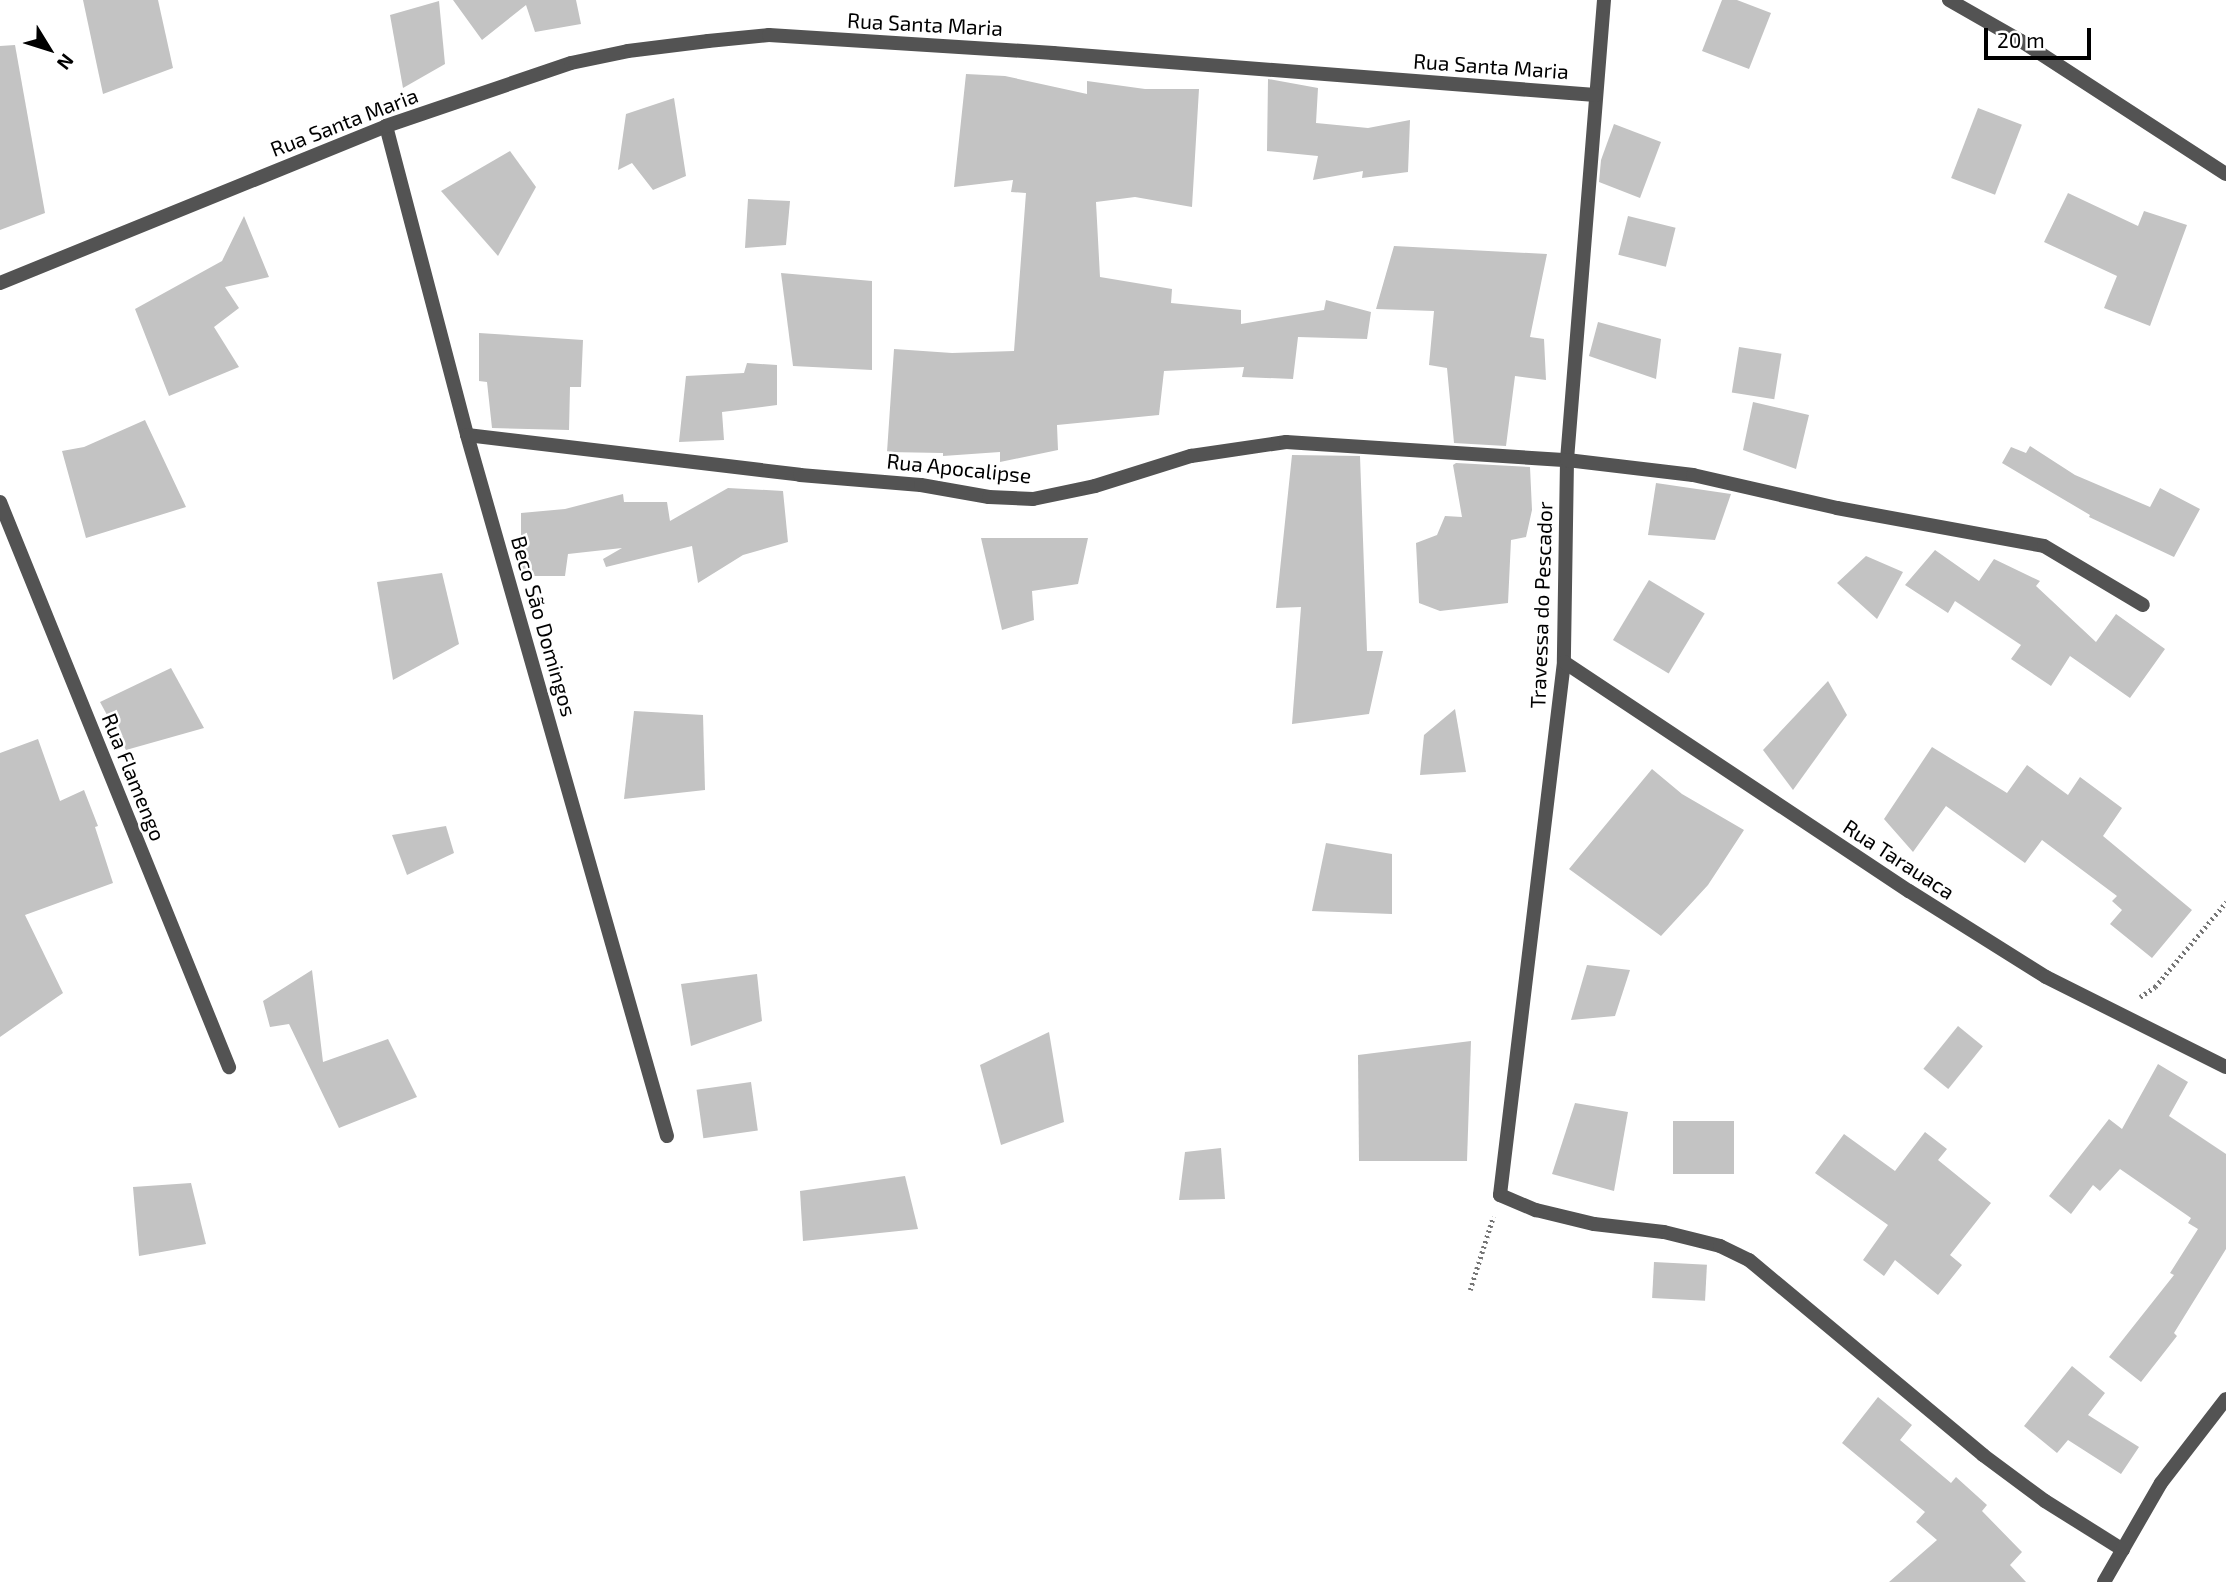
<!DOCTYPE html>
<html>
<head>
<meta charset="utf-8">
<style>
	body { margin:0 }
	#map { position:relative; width:2226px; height:1582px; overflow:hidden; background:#fff; font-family:"Exo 2",sans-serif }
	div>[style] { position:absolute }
	.building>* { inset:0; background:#c3c3c3; transform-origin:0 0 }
	.path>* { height:4.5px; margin-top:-2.25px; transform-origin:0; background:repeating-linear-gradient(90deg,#757575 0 2px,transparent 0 5.5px) }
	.minor>* { height:14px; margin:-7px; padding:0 7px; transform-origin:7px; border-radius:7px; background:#535353 }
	span { translate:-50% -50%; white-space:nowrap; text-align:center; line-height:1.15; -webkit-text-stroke:5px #fff; paint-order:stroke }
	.street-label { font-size:21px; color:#000 }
	.north { position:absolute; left:14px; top:14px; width:70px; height:70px; -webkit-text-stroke:5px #fff; paint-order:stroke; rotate:128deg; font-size:19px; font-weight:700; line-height:28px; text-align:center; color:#000 }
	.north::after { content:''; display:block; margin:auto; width:24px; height:32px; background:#000; clip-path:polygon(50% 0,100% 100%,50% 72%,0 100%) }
	.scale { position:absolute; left:1984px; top:28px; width:107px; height:32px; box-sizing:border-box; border:4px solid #000; border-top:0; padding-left:9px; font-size:21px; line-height:24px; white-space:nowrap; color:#000; -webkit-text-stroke:5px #fff; paint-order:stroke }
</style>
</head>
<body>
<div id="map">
	<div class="building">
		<i style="clip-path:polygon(83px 0,158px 0,173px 68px,103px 94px)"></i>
		<i style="clip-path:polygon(453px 0,576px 0,581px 24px,535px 32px,526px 5px,482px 40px)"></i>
		<i style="clip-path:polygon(1722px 0,1737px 0,1771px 13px,1749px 69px,1702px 51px)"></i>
		<i style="clip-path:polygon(439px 1px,445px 64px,403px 88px,390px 15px)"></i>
		<i style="clip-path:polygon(15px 45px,45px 213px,0 230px,0 46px)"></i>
		<i style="clip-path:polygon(966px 74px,1005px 76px,1087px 94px,1087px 81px,1145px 89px,1199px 89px,1192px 207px,1135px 197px,1096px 202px,1100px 277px,1172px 289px,1171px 303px,1241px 310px,1241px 324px,1324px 310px,1326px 300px,1371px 312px,1367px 339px,1298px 337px,1293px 379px,1242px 377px,1244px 367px,1164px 371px,1159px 415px,1057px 425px,1058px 450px,1000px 462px,1000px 452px,943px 456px,943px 453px,887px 452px,894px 349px,952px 353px,1014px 351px,1026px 193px,1011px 192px,1013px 180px,954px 187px)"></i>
		<i style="clip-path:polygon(1268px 79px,1318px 88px,1316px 123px,1368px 128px,1410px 120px,1408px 172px,1362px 178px,1363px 171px,1313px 180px,1318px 156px,1267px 151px)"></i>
		<i style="clip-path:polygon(674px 98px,686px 176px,653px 190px,632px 163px,618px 170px,626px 114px)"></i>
		<i style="left:1978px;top:108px;width:47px;height:75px;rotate:21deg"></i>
		<i style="clip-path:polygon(1614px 124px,1661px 142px,1640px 198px,1599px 182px,1601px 160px)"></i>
		<i style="clip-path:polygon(510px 151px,536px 187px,498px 256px,441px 191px)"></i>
		<i style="clip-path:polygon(2068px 193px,2138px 226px,2144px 211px,2187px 225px,2150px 326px,2104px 308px,2117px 276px,2044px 242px)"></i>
		<i style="clip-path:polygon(748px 199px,790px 201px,786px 245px,745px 248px)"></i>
		<i style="clip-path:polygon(244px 216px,269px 277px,225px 287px,239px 308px,214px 327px,239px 367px,169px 396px,135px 309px,222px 261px)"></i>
		<i style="left:1628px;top:216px;width:49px;height:40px;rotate:14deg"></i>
		<i style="clip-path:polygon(1394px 246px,1547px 254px,1530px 337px,1544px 339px,1546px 380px,1515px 376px,1506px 446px,1454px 443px,1447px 368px,1429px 365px,1434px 311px,1376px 309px)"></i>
		<i style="clip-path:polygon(781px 273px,872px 281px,872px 370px,793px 366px)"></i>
		<i style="clip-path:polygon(1598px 322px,1661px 339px,1656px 379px,1589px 356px)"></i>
		<i style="clip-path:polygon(479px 333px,583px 340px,581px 387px,570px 387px,569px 430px,492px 428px,487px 382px,479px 381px)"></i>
		<i style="left:1739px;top:347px;width:43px;height:46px;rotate:9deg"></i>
		<i style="clip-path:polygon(747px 363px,777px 365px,777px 405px,722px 412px,724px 440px,679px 442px,686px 376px,744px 373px)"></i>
		<i style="clip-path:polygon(1753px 402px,1809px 415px,1796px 469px,1743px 450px)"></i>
		<i style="clip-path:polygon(145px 420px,186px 507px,86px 538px,62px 451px,84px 447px)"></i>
		<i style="clip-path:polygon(2030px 446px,2075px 475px,2150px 507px,2160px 488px,2200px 509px,2174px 557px,2089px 517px,2090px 515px,2002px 463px,2011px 447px,2026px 453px)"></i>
		<i style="clip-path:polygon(1292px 455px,1360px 456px,1367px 651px,1383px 651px,1369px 714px,1292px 724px,1301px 607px,1276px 608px)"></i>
		<i style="clip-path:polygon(1456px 463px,1530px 467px,1532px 510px,1526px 537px,1511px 540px,1508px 603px,1440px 611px,1419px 603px,1416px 543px,1437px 535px,1445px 516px,1462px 517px,1453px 465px)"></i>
		<i style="clip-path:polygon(1656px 483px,1731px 494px,1715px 540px,1648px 535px)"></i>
		<i style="clip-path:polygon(728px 488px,783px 491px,788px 542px,743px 555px,698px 583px,692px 546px,606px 567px,603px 559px,622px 548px,568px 554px,565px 576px,521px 576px,521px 513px,565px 509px,623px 494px,624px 502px,667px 502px,670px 521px)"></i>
		<i style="clip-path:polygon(981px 538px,1088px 538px,1078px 584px,1032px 591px,1034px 620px,1002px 630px)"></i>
		<i style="clip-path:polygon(1935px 550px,1979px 581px,1994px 559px,2040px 581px,2036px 586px,2096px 642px,2116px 614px,2165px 649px,2130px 698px,2070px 656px,2051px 686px,2011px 659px,2021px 645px,1955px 601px,1948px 613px,1905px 585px)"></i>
		<i style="clip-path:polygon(1866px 556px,1903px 572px,1877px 619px,1837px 583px)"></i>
		<i style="clip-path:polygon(442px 573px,459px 644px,393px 680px,377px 582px)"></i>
		<i style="left:1649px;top:580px;width:65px;height:70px;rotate:31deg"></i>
		<i style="clip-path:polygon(171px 668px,204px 728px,126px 750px,100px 702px)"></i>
		<i style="clip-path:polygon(1828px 681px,1847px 715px,1793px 790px,1763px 750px)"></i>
		<i style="clip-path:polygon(1455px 709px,1466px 772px,1420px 775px,1424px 735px)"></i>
		<i style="clip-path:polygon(634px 711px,703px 715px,705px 790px,624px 799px)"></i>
		<i style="clip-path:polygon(38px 739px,60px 801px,84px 790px,98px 826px,95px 827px,113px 883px,25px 915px,63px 993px,0 1037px,0 753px)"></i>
		<i style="clip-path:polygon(1932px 747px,2007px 793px,2027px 765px,2068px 795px,2080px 777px,2122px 808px,2103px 836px,2192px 910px,2152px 958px,2110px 924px,2122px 910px,2112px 901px,2117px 896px,2042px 840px,2025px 863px,1946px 806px,1913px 852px,1884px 819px)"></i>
		<i style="clip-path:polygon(1652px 769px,1682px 794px,1744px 830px,1708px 885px,1661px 936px,1569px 869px)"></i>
		<i style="clip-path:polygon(446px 826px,454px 853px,407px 875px,392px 835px)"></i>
		<i style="clip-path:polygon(1326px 843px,1392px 854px,1392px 914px,1312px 911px)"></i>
		<i style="clip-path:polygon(1587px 965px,1630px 970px,1615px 1016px,1571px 1020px)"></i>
		<i style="clip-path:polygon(312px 970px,323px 1062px,388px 1039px,417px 1097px,339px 1128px,289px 1024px,270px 1027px,263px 1001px)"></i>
		<i style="clip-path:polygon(757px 974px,762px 1021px,691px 1046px,681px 984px)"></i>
		<i style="left:1958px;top:1026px;width:32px;height:55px;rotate:39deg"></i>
		<i style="clip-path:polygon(1049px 1032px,1064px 1122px,1001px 1145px,980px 1065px)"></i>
		<i style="clip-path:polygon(1471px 1041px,1467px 1161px,1359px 1161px,1358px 1055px)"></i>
		<i style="clip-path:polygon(2158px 1064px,2188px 1082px,2169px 1116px,2226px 1154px,2226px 1249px,2174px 1333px,2177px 1336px,2141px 1382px,2109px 1357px,2174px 1275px,2170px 1273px,2198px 1229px,2188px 1223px,2191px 1218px,2120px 1169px,2100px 1191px,2093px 1185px,2071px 1214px,2049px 1196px,2109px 1119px,2122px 1129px)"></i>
		<i style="left:751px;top:1082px;width:49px;height:55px;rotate:82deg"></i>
		<i style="clip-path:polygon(1575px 1103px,1628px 1112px,1614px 1191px,1552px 1174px)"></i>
		<i style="left:1673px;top:1121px;width:61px;height:53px"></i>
		<i style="clip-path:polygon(1925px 1132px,1947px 1149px,1938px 1160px,1991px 1203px,1950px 1255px,1962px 1265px,1938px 1295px,1895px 1260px,1884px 1276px,1863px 1260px,1888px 1225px,1815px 1173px,1844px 1134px,1895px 1171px)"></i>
		<i style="clip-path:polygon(1221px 1148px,1225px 1199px,1179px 1200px,1185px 1152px)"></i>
		<i style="clip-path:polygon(905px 1176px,918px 1229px,803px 1241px,800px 1191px)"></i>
		<i style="clip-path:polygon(191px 1183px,206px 1244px,139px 1256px,133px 1187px)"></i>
		<i style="left:1654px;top:1262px;width:53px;height:36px;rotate:3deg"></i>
		<i style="clip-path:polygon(2072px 1366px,2105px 1393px,2088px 1415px,2139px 1447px,2121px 1474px,2068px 1440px,2057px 1453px,2024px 1426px)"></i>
		<i style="clip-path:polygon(1878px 1397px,1912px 1425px,1900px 1440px,1951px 1483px,1956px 1477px,1987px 1505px,1982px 1511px,2022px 1552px,2010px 1565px,2026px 1582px,1889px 1582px,1937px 1540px,1916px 1522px,1925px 1512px,1842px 1443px)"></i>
	</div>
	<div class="path">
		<i style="left:2140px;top:997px;width:18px;rotate:-34deg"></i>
		<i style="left:2155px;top:987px;width:111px;rotate:-50.1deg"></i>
		<i style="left:1470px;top:1290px;width:77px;rotate:-72.5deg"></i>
	</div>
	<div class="minor">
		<i style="left:1604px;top:0;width:461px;rotate:94.6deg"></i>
		<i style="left:1567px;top:460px;width:202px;rotate:90.9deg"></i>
		<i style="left:1564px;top:662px;width:537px;rotate:96.85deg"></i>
		<i style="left:1500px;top:1195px;width:39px;rotate:23deg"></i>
		<i style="left:1536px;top:1210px;width:60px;rotate:13.6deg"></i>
		<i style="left:1594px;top:1224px;width:70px;rotate:6.5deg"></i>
		<i style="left:1664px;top:1232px;width:58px;rotate:14deg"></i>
		<i style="left:1720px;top:1246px;width:32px;rotate:26deg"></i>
		<i style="left:1749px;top:1260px;width:305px;rotate:39.8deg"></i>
		<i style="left:1983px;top:1455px;width:77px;rotate:36.6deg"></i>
		<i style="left:2045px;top:1501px;width:92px;rotate:32.1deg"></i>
		<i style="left:1949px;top:0;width:83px;rotate:29.7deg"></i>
		<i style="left:2021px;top:41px;width:244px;rotate:33deg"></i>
		<i style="left:386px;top:126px;width:319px;rotate:75.3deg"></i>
		<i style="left:467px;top:435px;width:729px;rotate:74.08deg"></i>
		<i style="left:0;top:283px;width:417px;rotate:-22.1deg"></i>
		<i style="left:386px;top:126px;width:195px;rotate:-18.8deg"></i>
		<i style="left:571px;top:63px;width:58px;rotate:-11.9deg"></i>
		<i style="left:628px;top:51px;width:81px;rotate:-7.1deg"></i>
		<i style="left:708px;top:41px;width:61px;rotate:-5.6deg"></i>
		<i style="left:769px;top:35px;width:285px;rotate:3.6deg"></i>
		<i style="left:1053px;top:53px;width:544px;rotate:4.43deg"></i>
		<i style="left:467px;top:435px;width:335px;rotate:6.8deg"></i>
		<i style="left:800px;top:475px;width:121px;rotate:4.7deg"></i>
		<i style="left:921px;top:485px;width:69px;rotate:10deg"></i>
		<i style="left:989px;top:497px;width:44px;rotate:2.6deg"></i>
		<i style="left:1033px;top:499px;width:63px;rotate:-11.8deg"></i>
		<i style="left:1095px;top:486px;width:101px;rotate:-17.4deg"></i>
		<i style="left:1191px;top:456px;width:96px;rotate:-8.4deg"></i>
		<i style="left:1286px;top:442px;width:282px;rotate:3.7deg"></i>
		<i style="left:1567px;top:460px;width:127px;rotate:6.8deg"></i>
		<i style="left:1693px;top:475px;width:148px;rotate:12.9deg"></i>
		<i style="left:1837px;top:508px;width:210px;rotate:10.4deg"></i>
		<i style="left:2044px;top:546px;width:115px;rotate:30.8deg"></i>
		<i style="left:0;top:502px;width:610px;rotate:67.94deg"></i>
		<i style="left:1564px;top:662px;width:414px;rotate:33.6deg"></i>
		<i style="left:1909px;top:891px;width:162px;rotate:32.1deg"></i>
		<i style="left:2046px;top:977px;width:201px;rotate:26.6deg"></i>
		<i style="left:2104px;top:1582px;width:114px;rotate:-60.1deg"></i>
		<i style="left:2161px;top:1483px;width:106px;rotate:-52.3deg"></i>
	</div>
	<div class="street-label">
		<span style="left:925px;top:24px;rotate:3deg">Rua Santa Maria</span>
		<span style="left:1491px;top:66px;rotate:4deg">Rua Santa Maria</span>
		<span style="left:344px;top:122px;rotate:-21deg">Rua Santa Maria</span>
		<span style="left:959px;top:468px;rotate:6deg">Rua Apocalipse</span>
		<span style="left:1541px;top:605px;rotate:-88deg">Travessa do Pescador</span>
		<span style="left:544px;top:626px;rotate:74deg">Beco São Domingos</span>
		<span style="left:134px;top:777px;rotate:68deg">Rua Flamengo</span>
		<span style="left:1899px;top:859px;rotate:33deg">Rua Tarauaca</span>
	</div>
	<div class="north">N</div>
	<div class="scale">20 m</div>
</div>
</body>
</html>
